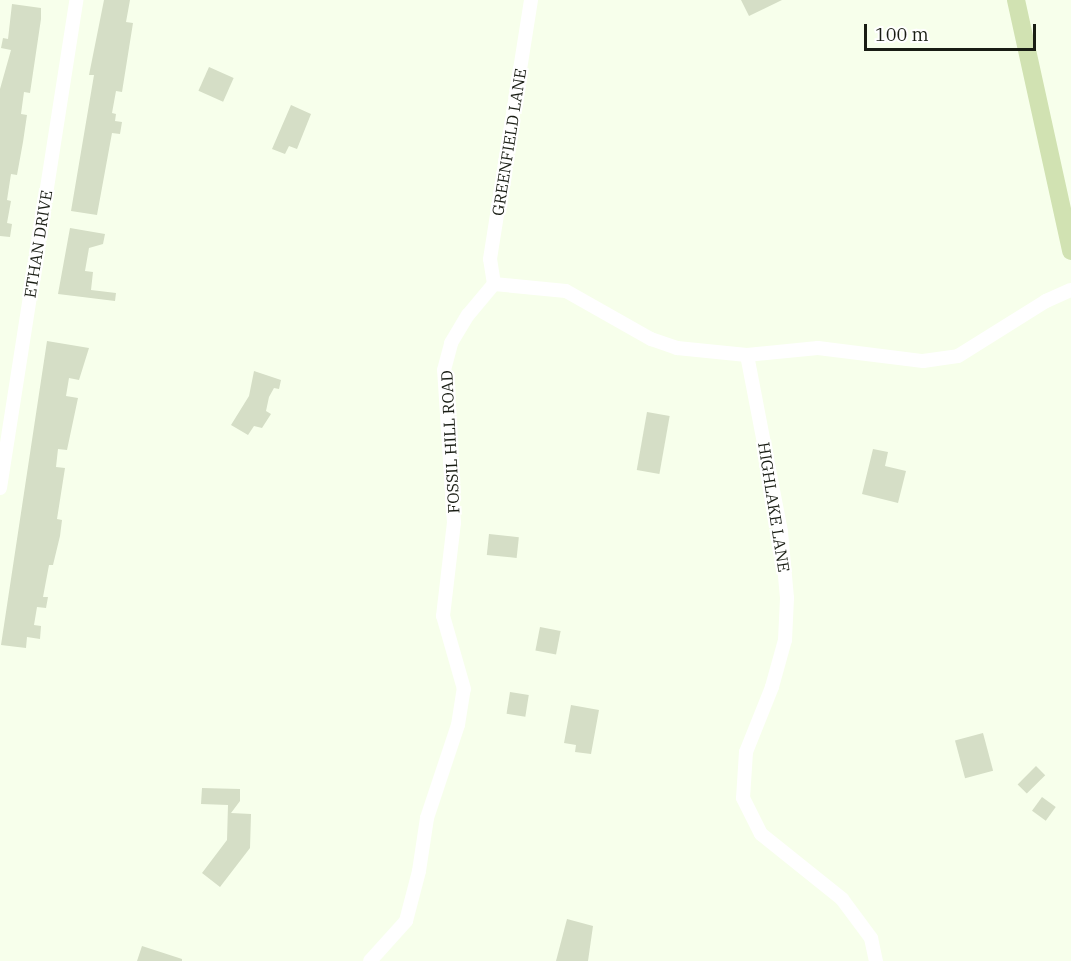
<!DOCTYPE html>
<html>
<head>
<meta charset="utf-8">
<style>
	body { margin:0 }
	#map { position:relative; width:1071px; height:961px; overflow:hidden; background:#f7ffeb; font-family:"IBM Plex Serif",serif }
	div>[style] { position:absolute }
	.building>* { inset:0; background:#d5dec6; transform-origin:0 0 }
	.minor>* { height:14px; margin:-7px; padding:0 7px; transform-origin:7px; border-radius:7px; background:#fff }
	.major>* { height:18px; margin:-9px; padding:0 9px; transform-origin:9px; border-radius:9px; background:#d1e2b2 }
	span { translate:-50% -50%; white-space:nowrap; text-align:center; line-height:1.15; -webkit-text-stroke:4.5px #fff; paint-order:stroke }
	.street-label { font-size:16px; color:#191d14 }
	.scale { position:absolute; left:864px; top:24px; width:172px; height:27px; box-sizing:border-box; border:3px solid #191d14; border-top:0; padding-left:8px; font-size:18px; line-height:21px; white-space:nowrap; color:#191d14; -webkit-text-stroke:4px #fff; paint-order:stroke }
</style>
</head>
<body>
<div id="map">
	<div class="building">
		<i style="clip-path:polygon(104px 0,130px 0,126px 22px,133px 23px,122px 92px,116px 91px,112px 113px,116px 114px,115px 121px,122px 122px,120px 134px,112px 133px,97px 215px,71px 211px,94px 75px,89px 75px)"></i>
		<i style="clip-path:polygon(741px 0,782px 0,749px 16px)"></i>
		<i style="clip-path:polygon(12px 4px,41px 8px,41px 19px,30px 93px,24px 92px,21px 114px,27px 115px,23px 142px,17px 175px,11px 174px,7px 200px,11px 201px,7px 223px,12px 224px,10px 237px,0 236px,0 89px,11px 50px,1px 48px,3px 38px,8px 39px)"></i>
		<i style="left:209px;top:67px;width:27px;height:26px;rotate:24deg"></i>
		<i style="clip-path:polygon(291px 105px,311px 114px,297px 149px,289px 146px,285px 154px,272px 149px)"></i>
		<i style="clip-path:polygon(70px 228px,105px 234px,103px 244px,89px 248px,85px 271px,93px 272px,91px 290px,116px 293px,115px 301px,58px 294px)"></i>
		<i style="clip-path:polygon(47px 341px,89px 348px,79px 380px,69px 378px,66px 396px,78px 398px,67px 450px,58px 449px,56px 467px,65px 468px,57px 519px,62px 520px,60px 536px,53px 565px,49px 565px,43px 597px,48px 597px,46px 608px,37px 607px,34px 625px,41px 626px,40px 639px,27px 637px,26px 648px,1px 645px)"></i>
		<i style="clip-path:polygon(254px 371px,281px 380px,279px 389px,274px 388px,269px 397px,266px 411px,271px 414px,262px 428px,254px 426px,248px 435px,231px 425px,249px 396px)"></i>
		<i style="left:647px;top:412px;width:23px;height:59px;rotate:10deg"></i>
		<i style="clip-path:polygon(873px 449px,888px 452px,885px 466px,906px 471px,898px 503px,862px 494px)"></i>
		<i style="left:489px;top:534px;width:30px;height:21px;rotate:6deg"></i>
		<i style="left:540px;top:627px;width:21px;height:24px;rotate:11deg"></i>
		<i style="left:510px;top:692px;width:19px;height:22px;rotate:9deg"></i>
		<i style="clip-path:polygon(571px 705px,599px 710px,591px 754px,575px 752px,576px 745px,564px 743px)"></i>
		<i style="left:983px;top:733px;width:39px;height:29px;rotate:75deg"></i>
		<i style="left:1036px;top:766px;width:13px;height:26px;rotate:45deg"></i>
		<i style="clip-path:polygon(202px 788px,240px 789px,240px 801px,231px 813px,251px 814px,250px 848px,220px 887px,202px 873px,227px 840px,228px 805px,201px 804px)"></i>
		<i style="left:1042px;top:797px;width:17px;height:17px;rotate:36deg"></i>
		<i style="clip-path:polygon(567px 919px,593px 926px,588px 961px,556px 961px)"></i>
		<i style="clip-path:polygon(142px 946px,182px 959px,182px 961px,137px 961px)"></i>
	</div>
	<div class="minor">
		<i style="left:494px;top:284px;width:72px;rotate:5.6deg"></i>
		<i style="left:566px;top:291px;width:98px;rotate:29.5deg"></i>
		<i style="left:651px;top:339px;width:28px;rotate:19deg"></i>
		<i style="left:677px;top:348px;width:70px;rotate:5.7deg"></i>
		<i style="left:747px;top:355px;width:71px;rotate:-5.6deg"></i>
		<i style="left:818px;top:348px;width:106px;rotate:7.1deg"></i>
		<i style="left:923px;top:361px;width:35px;rotate:-8deg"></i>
		<i style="left:958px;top:356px;width:104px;rotate:-32deg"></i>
		<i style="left:1046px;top:301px;width:27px;rotate:-24deg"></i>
		<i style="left:494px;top:284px;width:25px;rotate:-99deg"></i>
		<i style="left:490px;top:259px;width:262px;rotate:-81deg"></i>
		<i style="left:747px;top:355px;width:180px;rotate:79.1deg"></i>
		<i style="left:781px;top:532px;width:66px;rotate:84.8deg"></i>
		<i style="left:787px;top:598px;width:42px;rotate:92.7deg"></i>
		<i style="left:785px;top:640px;width:49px;rotate:105.5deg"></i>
		<i style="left:772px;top:687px;width:70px;rotate:111.8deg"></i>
		<i style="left:746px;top:752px;width:46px;rotate:93.7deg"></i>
		<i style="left:743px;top:798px;width:40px;rotate:63.4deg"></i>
		<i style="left:761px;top:834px;width:104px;rotate:38.7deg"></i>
		<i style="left:842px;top:899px;width:49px;rotate:53.4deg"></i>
		<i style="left:871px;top:938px;width:24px;rotate:78deg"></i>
		<i style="left:0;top:488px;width:494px;rotate:-81.1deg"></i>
		<i style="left:370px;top:961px;width:54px;rotate:-48deg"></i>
		<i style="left:406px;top:921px;width:52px;rotate:-75.4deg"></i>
		<i style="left:419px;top:871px;width:54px;rotate:-81.4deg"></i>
		<i style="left:427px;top:818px;width:98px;rotate:-71.6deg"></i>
		<i style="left:458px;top:725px;width:36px;rotate:-81deg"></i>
		<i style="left:464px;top:689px;width:76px;rotate:-106deg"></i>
		<i style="left:443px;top:616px;width:94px;rotate:-83.3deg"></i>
		<i style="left:454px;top:523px;width:153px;rotate:-93.7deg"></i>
		<i style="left:444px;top:370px;width:28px;rotate:-75deg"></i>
		<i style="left:451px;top:343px;width:33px;rotate:-59deg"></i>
		<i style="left:468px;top:315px;width:40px;rotate:-50deg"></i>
	</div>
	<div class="major">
		<i style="left:1016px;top:0;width:257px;rotate:77.6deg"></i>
	</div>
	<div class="street-label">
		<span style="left:509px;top:142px;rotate:-81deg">GREENFIELD LANE</span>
		<span style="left:38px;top:244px;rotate:-81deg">ETHAN DRIVE</span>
		<span style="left:450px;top:442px;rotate:-93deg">FOSSIL HILL ROAD</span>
		<span style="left:774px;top:507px;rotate:81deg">HIGHLAKE LANE</span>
	</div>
	<div class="scale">100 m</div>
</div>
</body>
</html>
